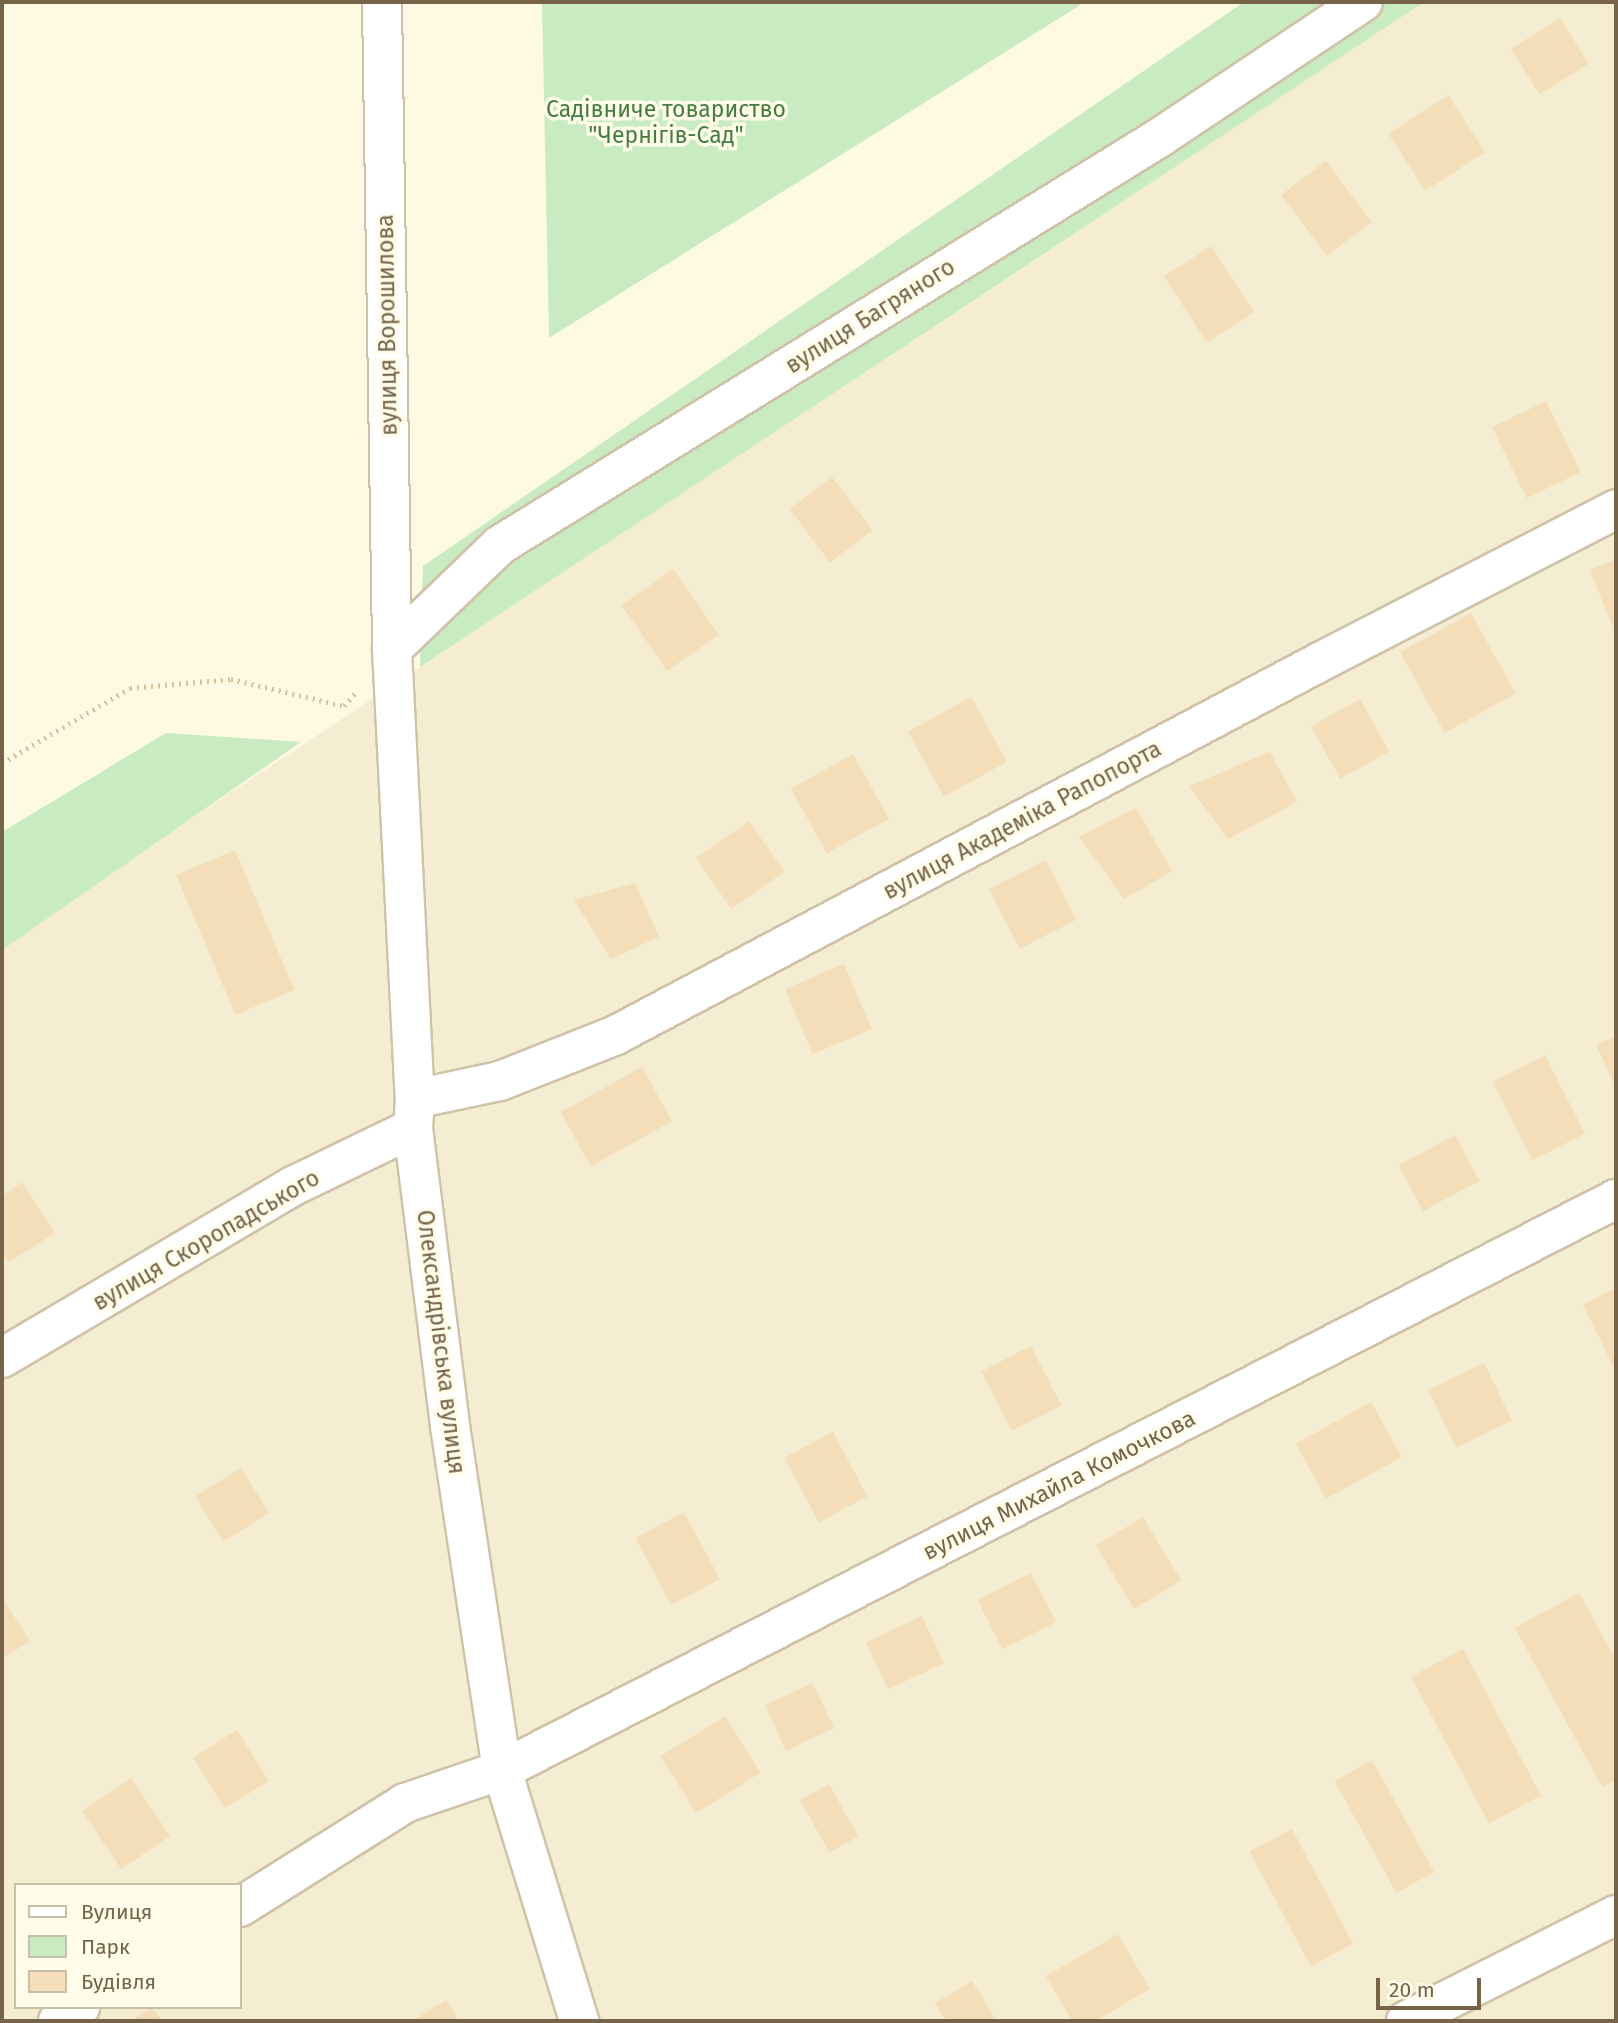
<!DOCTYPE html>
<html>
<head>
<meta charset="utf-8">
<style>
	body { margin:0 }
	#map { position:relative; width:1618px; height:2023px; overflow:hidden; background:#fdf9e3; font-family:"Fira Sans",sans-serif }
	div>[style] { position:absolute }
	.residential>* { inset:0; background:#f5edd1 }
	.green>* { inset:0; background:#c8ebc1 }
	.building>* { inset:0; background:#f4deb9; transform-origin:0 0 }
	.path>* { height:4.5px; margin-top:-2.25px; transform-origin:0; background:repeating-linear-gradient(90deg,#d8c29d 0 2px,transparent 0 7px) }
	.roads { filter:drop-shadow(2px 0 #cfc2a9) drop-shadow(-2px 0 #cfc2a9) drop-shadow(0 2px #cfc2a9) drop-shadow(0 -2px #cfc2a9) }
	.minor>* { height:38px; margin:-19px; padding:0 19px; transform-origin:19px; border-radius:19px; background:#fff }
	span { translate:-50% -50%; white-space:nowrap; text-align:center; line-height:1.15; -webkit-text-stroke:7px #fffcea; paint-order:stroke }
	.park-label { font-size:23px; color:#437d3f }
	.street-label { font-size:23px; color:#766348 }
	.frame { position:absolute; inset:0; border:4px solid #766348; pointer-events:none }
	.legend { position:absolute; left:14px; top:1883px; width:228px; height:126px; box-sizing:border-box; background:#fffcea; border:2px solid #c8bfa9; margin:0; padding:9px 12px; list-style:none; font-size:21px; color:#766348 }
	.legend li { display:flex; align-items:center; gap:14px; height:35px }
	.legend b { width:35px; border:2px solid #c8bfa9 }
	.scale { position:absolute; left:1376px; top:1978px; width:105px; height:32px; box-sizing:border-box; border:4px solid #766348; border-top:0; padding-left:9px; font-size:21px; line-height:24px; white-space:nowrap; color:#766348; -webkit-text-stroke:5px #fffcea; paint-order:stroke }
</style>
</head>
<body>
<div id="map">
	<div class="residential">
		<i style="clip-path:polygon(evenodd,1424px 2px,1616px 2px,1616px 2021px,2px 2021px,2px 944px,1424px 2px,16px 1885px,240px 1885px,240px 2007px,16px 2007px,16px 1885px)"></i>
	</div>
	<div class="green">
		<i style="clip-path:polygon(542px 2px,1085px 2px,549px 338px)"></i>
		<i style="clip-path:polygon(1244px 2px,1424px 2px,420px 667px,423px 566px)"></i>
		<i style="clip-path:polygon(166px 733px,301px 742px,2px 950px,2px 832px)"></i>
	</div>
	<div class="building">
		<i style="left:1560px;top:18px;width:54px;height:58px;rotate:58deg"></i>
		<i style="left:1448px;top:95px;width:68px;height:71px;rotate:57deg"></i>
		<i style="left:1326px;top:161px;width:76px;height:56px;rotate:53deg"></i>
		<i style="left:1211px;top:246px;width:79px;height:56px;rotate:57deg"></i>
		<i style="left:1546px;top:401px;width:79px;height:60px;rotate:64deg"></i>
		<i style="left:832px;top:477px;width:67px;height:53px;rotate:53deg"></i>
		<i style="clip-path:polygon(1616px 559px,1616px 624px,1612px 626px,1590px 570px)"></i>
		<i style="left:673px;top:569px;width:80px;height:63px;rotate:55deg"></i>
		<i style="left:1471px;top:613px;width:92px;height:81px;rotate:61deg"></i>
		<i style="left:971px;top:697px;width:74px;height:72px;rotate:61deg"></i>
		<i style="left:1360px;top:699px;width:60px;height:56px;rotate:61deg"></i>
		<i style="clip-path:polygon(1270px 752px,1297px 802px,1228px 839px,1189px 786px)"></i>
		<i style="left:853px;top:754px;width:74px;height:71px;rotate:61deg"></i>
		<i style="clip-path:polygon(1136px 808px,1172px 871px,1124px 899px,1079px 837px)"></i>
		<i style="left:749px;top:821px;width:62px;height:65px;rotate:55deg"></i>
		<i style="left:235px;top:850px;width:152px;height:64px;rotate:67deg"></i>
		<i style="left:1046px;top:860px;width:67px;height:64px;rotate:63deg"></i>
		<i style="clip-path:polygon(635px 883px,659px 937px,611px 959px,574px 900px)"></i>
		<i style="left:844px;top:964px;width:71px;height:64px;rotate:67deg"></i>
		<i style="clip-path:polygon(1616px 1036px,1616px 1088px,1596px 1045px)"></i>
		<i style="left:1545px;top:1055px;width:88px;height:59px;rotate:63deg"></i>
		<i style="left:642px;top:1067px;width:62px;height:93px;rotate:61deg"></i>
		<i style="left:1455px;top:1135px;width:52px;height:64px;rotate:62deg"></i>
		<i style="clip-path:polygon(22px 1182px,55px 1233px,9px 1262px,2px 1251px,2px 1196px)"></i>
		<i style="clip-path:polygon(1616px 1288px,1616px 1364px,1613px 1366px,1583px 1305px)"></i>
		<i style="left:1031px;top:1346px;width:67px;height:56px;rotate:63deg"></i>
		<i style="left:1484px;top:1363px;width:64px;height:62px;rotate:64deg"></i>
		<i style="left:1371px;top:1402px;width:63px;height:86px;rotate:61deg"></i>
		<i style="left:833px;top:1432px;width:73px;height:55px;rotate:62deg"></i>
		<i style="left:241px;top:1468px;width:53px;height:54px;rotate:58deg"></i>
		<i style="left:684px;top:1512px;width:76px;height:55px;rotate:62deg"></i>
		<i style="left:1143px;top:1517px;width:74px;height:55px;rotate:59deg"></i>
		<i style="left:1031px;top:1573px;width:55px;height:60px;rotate:63deg"></i>
		<i style="clip-path:polygon(1579px 1593px,1616px 1660px,1616px 1780px,1602px 1787px,1515px 1628px)"></i>
		<i style="clip-path:polygon(2px 1598px,30px 1641px,2px 1659px)"></i>
		<i style="left:922px;top:1616px;width:52px;height:62px;rotate:65deg"></i>
		<i style="left:1463px;top:1649px;width:166px;height:59px;rotate:62deg"></i>
		<i style="left:813px;top:1683px;width:50px;height:53px;rotate:65deg"></i>
		<i style="left:725px;top:1716px;width:67px;height:76px;rotate:58deg"></i>
		<i style="left:237px;top:1730px;width:60px;height:52px;rotate:58deg"></i>
		<i style="left:1372px;top:1760px;width:128px;height:43px;rotate:61deg"></i>
		<i style="left:131px;top:1778px;width:70px;height:59px;rotate:56deg"></i>
		<i style="left:829px;top:1784px;width:60px;height:33px;rotate:61deg"></i>
		<i style="left:1292px;top:1829px;width:130px;height:48px;rotate:62deg"></i>
		<i style="clip-path:polygon(1118px 1934px,1150px 1989px,1095px 2021px,1072px 2021px,1046px 1976px)"></i>
		<i style="clip-path:polygon(972px 1981px,997px 2021px,946px 2021px,935px 2003px)"></i>
		<i style="clip-path:polygon(446px 2000px,459px 2021px,412px 2021px)"></i>
		<i style="clip-path:polygon(151px 2007px,163px 2021px,131px 2021px)"></i>
	</div>
	<div class="path">
		<i style="left:2px;top:763px;width:148px;rotate:-30.4deg"></i>
		<i style="left:130px;top:688px;width:101px;rotate:-5.1deg"></i>
		<i style="left:231px;top:679px;width:116px;rotate:13.4deg"></i>
		<i style="left:344px;top:706px;width:21px;rotate:-49deg"></i>
	</div>
	<div class="roads">
		<div class="minor">
			<i style="left:382px;top:2px;width:647px;rotate:89.11deg"></i>
			<i style="left:392px;top:649px;width:451px;rotate:87.1deg"></i>
			<i style="left:415px;top:1099px;width:29px;rotate:94deg"></i>
			<i style="left:413px;top:1128px;width:300px;rotate:82.9deg"></i>
			<i style="left:450px;top:1426px;width:348px;rotate:81.4deg"></i>
			<i style="left:502px;top:1770px;width:263px;rotate:72.9deg"></i>
			<i style="left:392px;top:649px;width:150px;rotate:-43.9deg"></i>
			<i style="left:500px;top:545px;width:775px;rotate:-31.7deg"></i>
			<i style="left:1159px;top:138px;width:245px;rotate:-33.7deg"></i>
			<i style="left:415px;top:1099px;width:87px;rotate:-12deg"></i>
			<i style="left:500px;top:1081px;width:125px;rotate:-21.6deg"></i>
			<i style="left:616px;top:1035px;width:797px;rotate:-27.92deg"></i>
			<i style="left:1320px;top:662px;width:333px;rotate:-27.3deg"></i>
			<i style="left:2px;top:1358px;width:338px;rotate:-30.6deg"></i>
			<i style="left:293px;top:1186px;width:133px;rotate:-25.8deg"></i>
			<i style="left:240px;top:1907px;width:195px;rotate:-32.2deg"></i>
			<i style="left:405px;top:1803px;width:102px;rotate:-18.8deg"></i>
			<i style="left:502px;top:1770px;width:1252px;rotate:-27.14deg"></i>
			<i style="left:58px;top:2021px;width:26px;rotate:-32deg"></i>
			<i style="left:1406px;top:2021px;width:235px;rotate:-26.8deg"></i>
		</div>
	</div>
	<div class="park-label">
		<span style="left:666px;top:122px">Садівниче товариство<br>"Чернігів-Сад"</span>
	</div>
	<div class="street-label">
		<span style="left:870px;top:316px;rotate:-32deg">вулиця Багряного</span>
		<span style="left:387px;top:325px;rotate:-91deg">вулиця Ворошилова</span>
		<span style="left:1022px;top:820px;rotate:-28deg">вулиця Академіка Рапопорта</span>
		<span style="left:206px;top:1240px;rotate:-30deg">вулиця Скоропадського</span>
		<span style="left:441px;top:1342px;rotate:83deg">Олександрівська вулиця</span>
		<span style="left:1059px;top:1485px;rotate:-27deg">вулиця Михайла Комочкова</span>
	</div>
	<div class="frame"></div>
	<ul class="legend">
	<li><b style="height:9px;background:#fff"></b>Вулиця</li>
	<li><b style="height:19px;background:#c8ebc1"></b>Парк</li>
	<li><b style="height:19px;background:#f4deb9"></b>Будівля</li>
	</ul>
	<div class="scale">20 m</div>
</div>
</body>
</html>
